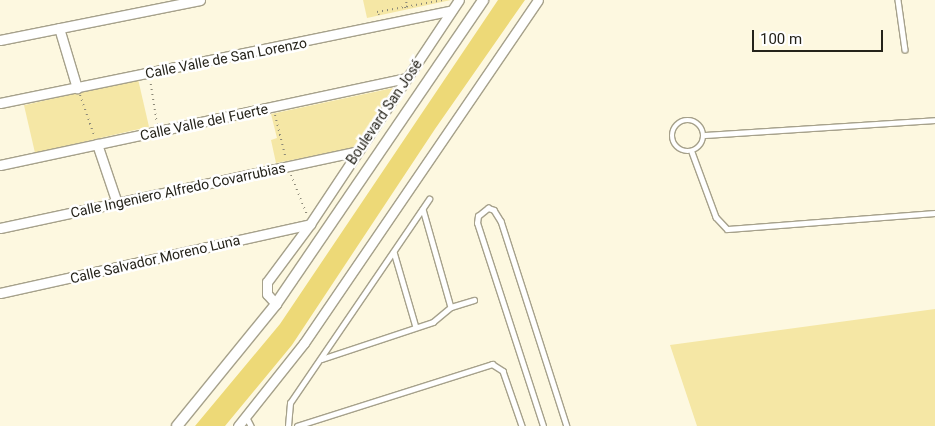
<!DOCTYPE html>
<html>
<head>
<meta charset="utf-8">
<style>
	body { margin:0 }
	#map { position:relative; width:935px; height:426px; overflow:hidden; background:#fdf8e0; font-family:Roboto,sans-serif }
	div>[style] { position:absolute }
	.green>* { inset:0; background:#f5e7a5; transform-origin:0 0 }
	.water>* { inset:0; background:#edd977 }
	.path>* { height:2px; margin-top:-1px; transform-origin:0; background:repeating-linear-gradient(90deg,#8c8978 0 1px,transparent 0 5px) }
	.roads { filter:drop-shadow(1px 0 #a6a18b) drop-shadow(-1px 0 #a6a18b) drop-shadow(0 1px #a6a18b) drop-shadow(0 -1px #a6a18b) }
	.service>* { height:4.5px; margin:-2.25px; padding:0 2.25px; transform-origin:2.25px; border-radius:2.25px; background:#fff }
	.service>.ring { margin:-2.25px; padding:0; box-sizing:content-box; background:none; border:4.5px solid #fff; border-radius:50% }
	.minor>* { height:9px; margin:-4.5px; padding:0 4.5px; transform-origin:4.5px; border-radius:4.5px; background:#fff }
	.tertiary>* { height:10px; margin:-5px; padding:0 5px; transform-origin:5px; border-radius:5px; background:#fff }
	span { translate:-50% -50%; white-space:nowrap; text-align:center; line-height:1.15; -webkit-text-stroke:5px #fff; paint-order:stroke }
	.street-label { font-size:14px; color:#25231a }
	.scale { position:absolute; left:752px; top:30px; width:131px; height:22px; box-sizing:border-box; border:2px solid #25231a; border-top:0; padding-left:6px; font-size:15px; line-height:18px; white-space:nowrap; color:#25231a; -webkit-text-stroke:4px #fff; paint-order:stroke }
</style>
</head>
<body>
<div id="map">
	<div class="green">
		<i style="clip-path:polygon(363px 0,451px 0,367px 18px)"></i>
		<i style="left:138px;top:79px;width:49px;height:117px;rotate:77deg"></i>
		<i style="clip-path:polygon(393px 88px,355px 148px,276px 163px,271px 140px,277px 138px,271px 114px)"></i>
		<i style="clip-path:polygon(935px 309px,935px 426px,697px 426px,670px 345px)"></i>
	</div>
	<div class="water">
		<i style="clip-path:polygon(498px 0,525px 0,435px 129px,292px 345px,225px 426px,195px 426px,280px 324px)"></i>
	</div>
	<div class="path">
		<i style="left:405px;top:8px;width:8px;rotate:-76deg"></i>
		<i style="left:379px;top:15px;width:4px;rotate:-124deg"></i>
		<i style="left:377px;top:12px;width:67px;rotate:-10.3deg"></i>
		<i style="left:150px;top:79px;width:46px;rotate:81.2deg"></i>
		<i style="left:80px;top:95px;width:42px;rotate:70.7deg"></i>
		<i style="left:275px;top:115px;width:45px;rotate:76deg"></i>
		<i style="left:291px;top:175px;width:43px;rotate:68.2deg"></i>
	</div>
	<div class="roads">
		<div class="service">
			<i style="left:898px;top:0;width:50px;rotate:82deg"></i>
			<i class="ring" style="left:672px;top:120px;width:27.5px;height:27.5px"></i>
			<i style="left:705px;top:135px;width:230px;rotate:-3.7deg"></i>
			<i style="left:692px;top:152px;width:69px;rotate:69.7deg"></i>
			<i style="left:716px;top:217px;width:16px;rotate:47deg"></i>
			<i style="left:727px;top:229px;width:209px;rotate:-4.4deg"></i>
			<i style="left:423px;top:209px;width:102px;rotate:74.1deg"></i>
			<i style="left:394px;top:252px;width:78px;rotate:73.7deg"></i>
			<i style="left:322px;top:359px;width:117px;rotate:-18.4deg"></i>
			<i style="left:433px;top:322px;width:23px;rotate:-40deg"></i>
			<i style="left:451px;top:307px;width:24px;rotate:-17deg"></i>
			<i style="left:246px;top:416px;width:11px;rotate:63deg"></i>
			<i style="left:288px;top:426px;width:23px;rotate:-85deg"></i>
			<i style="left:290px;top:403px;width:247px;rotate:-55.7deg"></i>
			<i style="left:297px;top:426px;width:205px;rotate:-17.6deg"></i>
			<i style="left:492px;top:364px;width:13px;rotate:32deg"></i>
			<i style="left:503px;top:371px;width:58px;rotate:70.9deg"></i>
			<i style="left:543px;top:426px;width:213px;rotate:-108deg"></i>
			<i style="left:477px;top:223px;width:7px;rotate:-82deg"></i>
			<i style="left:478px;top:216px;width:13px;rotate:-39deg"></i>
			<i style="left:488px;top:208px;width:6px;rotate:18deg"></i>
			<i style="left:494px;top:210px;width:13px;rotate:58deg"></i>
			<i style="left:501px;top:221px;width:215px;rotate:72.2deg"></i>
		</div>
		<div class="minor">
			<i style="left:59px;top:28px;width:63px;rotate:73.3deg"></i>
			<i style="left:0;top:40px;width:204px;rotate:-11.3deg"></i>
			<i style="left:0;top:103px;width:461px;rotate:-11.6deg"></i>
			<i style="left:97px;top:144px;width:62px;rotate:71.3deg"></i>
			<i style="left:0;top:165px;width:416px;rotate:-12.1deg"></i>
			<i style="left:0;top:228px;width:364px;rotate:-12.1deg"></i>
			<i style="left:0;top:293px;width:318px;rotate:-12.5deg"></i>
			<i style="left:276px;top:304px;width:13px;rotate:-132deg"></i>
			<i style="left:267px;top:294px;width:12px;rotate:-90deg"></i>
			<i style="left:267px;top:282px;width:72px;rotate:-53.4deg"></i>
			<i style="left:310px;top:224px;width:269px;rotate:-56.4deg"></i>
			<i style="left:238px;top:426px;width:106px;rotate:-51.5deg"></i>
			<i style="left:304px;top:343px;width:415px;rotate:-55.7deg"></i>
		</div>
		<div class="tertiary">
			<i style="left:177px;top:426px;width:157px;rotate:-50.9deg"></i>
			<i style="left:276px;top:304px;width:368px;rotate:-55.7deg"></i>
		</div>
	</div>
	<div class="street-label">
		<span style="left:226px;top:58px;rotate:-11deg">Calle Valle de San Lorenzo</span>
		<span style="left:384px;top:112px;rotate:-56deg">Boulevard San José</span>
		<span style="left:204px;top:122px;rotate:-12deg">Calle Valle del Fuerte</span>
		<span style="left:178px;top:190px;rotate:-12deg">Calle Ingeniero Alfredo Covarrubias</span>
		<span style="left:155px;top:259px;rotate:-13deg">Calle Salvador Moreno Luna</span>
	</div>
	<div class="scale">100 m</div>
</div>
</body>
</html>
